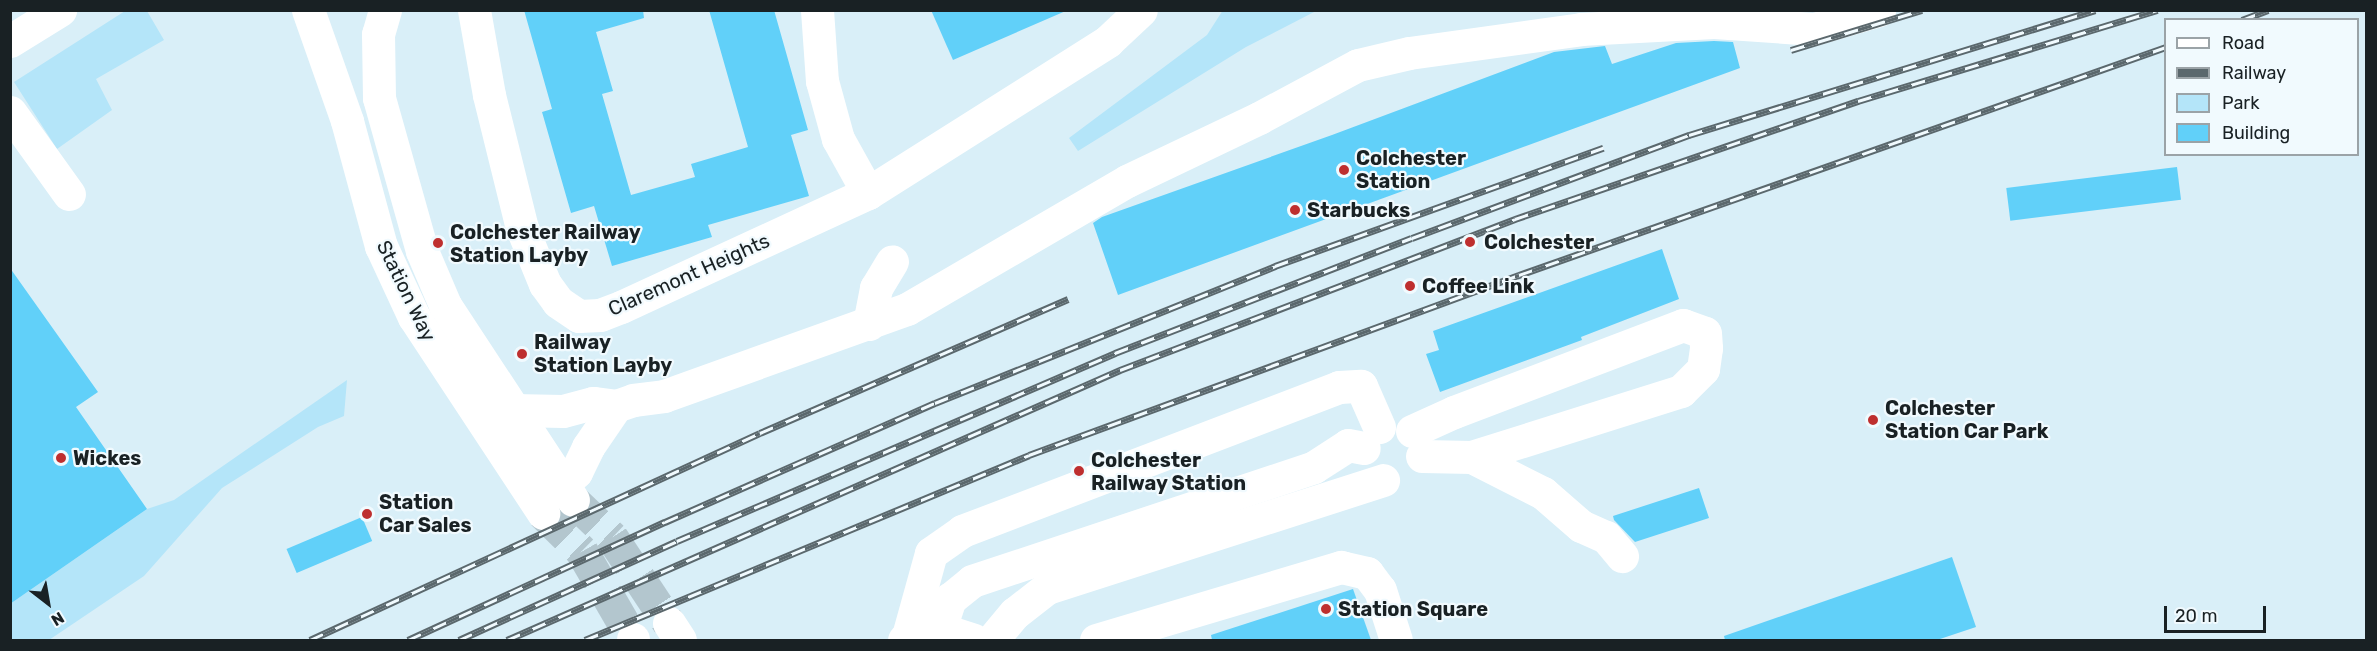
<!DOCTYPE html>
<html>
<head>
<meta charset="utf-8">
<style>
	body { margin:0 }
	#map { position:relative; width:2377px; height:651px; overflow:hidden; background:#d9eff8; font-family:Rubik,sans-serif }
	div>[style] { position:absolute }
	.green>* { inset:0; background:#b4e5f9 }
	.building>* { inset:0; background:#61d0f9; transform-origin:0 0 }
	.major-tunnel>* { height:33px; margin-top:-16.5px; transform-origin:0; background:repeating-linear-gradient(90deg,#b3c6ce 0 33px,transparent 0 49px) }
	.minor>* { height:33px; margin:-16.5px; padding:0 16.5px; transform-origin:16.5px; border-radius:16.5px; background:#fff }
	.major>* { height:33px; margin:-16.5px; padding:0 16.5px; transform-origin:16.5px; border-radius:16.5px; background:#fff }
	.rail>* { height:7px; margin-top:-3.5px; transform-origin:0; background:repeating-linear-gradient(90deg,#f1fafe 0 14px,#5b686d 0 28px); box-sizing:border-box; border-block:2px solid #5b686d }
	.dots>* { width:16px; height:16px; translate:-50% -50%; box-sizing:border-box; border:3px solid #f1fafe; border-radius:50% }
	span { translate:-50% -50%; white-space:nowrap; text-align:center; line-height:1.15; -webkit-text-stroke:4.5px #f1fafe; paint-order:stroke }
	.poi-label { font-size:20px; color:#192124; font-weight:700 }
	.left { translate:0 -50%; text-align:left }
	.street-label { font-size:20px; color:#192124 }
	.frame { position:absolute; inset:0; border:12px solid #192124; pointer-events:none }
	.legend { position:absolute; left:2164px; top:18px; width:195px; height:138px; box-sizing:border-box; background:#f1fafe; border:2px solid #9ba3a7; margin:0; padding:8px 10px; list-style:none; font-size:18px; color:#192124 }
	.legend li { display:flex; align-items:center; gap:12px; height:30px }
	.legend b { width:30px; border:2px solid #9ba3a7 }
	.north { position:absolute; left:18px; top:573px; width:60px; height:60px; -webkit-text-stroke:4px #f1fafe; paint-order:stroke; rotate:149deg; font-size:16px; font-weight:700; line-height:24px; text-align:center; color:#192124 }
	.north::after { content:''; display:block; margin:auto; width:21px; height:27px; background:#192124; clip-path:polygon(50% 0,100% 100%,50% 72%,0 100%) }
	.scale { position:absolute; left:2164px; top:606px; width:102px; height:27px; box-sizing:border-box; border:3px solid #192124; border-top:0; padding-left:8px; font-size:18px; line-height:21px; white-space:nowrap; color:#192124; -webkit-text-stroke:4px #f1fafe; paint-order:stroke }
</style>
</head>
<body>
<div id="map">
	<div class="green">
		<i style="clip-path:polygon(1223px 10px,1316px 11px,1246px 47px,1078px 151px,1069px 138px,1207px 35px)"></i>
		<i style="clip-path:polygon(125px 11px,147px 11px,164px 40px,96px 79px,112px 110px,57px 149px,14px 82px)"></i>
		<i style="clip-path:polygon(347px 380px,344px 416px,318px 427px,222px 488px,144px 576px,49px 640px,11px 640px,10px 604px,147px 509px,174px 500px)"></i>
	</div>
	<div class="building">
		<i style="clip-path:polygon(524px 10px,643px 10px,644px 18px,596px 32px,613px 91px,602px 94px,631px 195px,695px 177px,691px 164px,748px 147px,709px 10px,774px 10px,808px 130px,791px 135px,809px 196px,708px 225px,712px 237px,612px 266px,594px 206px,571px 213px,542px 112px,552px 109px)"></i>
		<i style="clip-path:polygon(931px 10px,1068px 10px,953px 60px)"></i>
		<i style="clip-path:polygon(1714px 41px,1733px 42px,1740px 68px,1118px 295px,1093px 223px,1102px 217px,1332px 135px,1554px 52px,1605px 46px,1612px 64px,1676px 43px)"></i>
		<i style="left:2177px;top:167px;width:33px;height:172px;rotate:83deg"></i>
		<i style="clip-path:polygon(1662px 249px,1679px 299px,1581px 337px,1582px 340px,1440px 392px,1426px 354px,1439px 350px,1433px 331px)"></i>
		<i style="clip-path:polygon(10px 268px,98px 392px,76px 407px,147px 509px,10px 604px)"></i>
		<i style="clip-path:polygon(1699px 488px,1709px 518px,1635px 542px,1614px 520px,1613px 516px)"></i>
		<i style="left:362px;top:517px;width:26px;height:82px;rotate:67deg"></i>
		<i style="clip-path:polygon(1952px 557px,1976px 627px,1937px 640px,1725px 640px,1724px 636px)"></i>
		<i style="clip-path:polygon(1353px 589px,1371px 640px,1212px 640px,1211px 635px)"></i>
	</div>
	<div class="major-tunnel">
		<i style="left:573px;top:500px;width:54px;rotate:43.5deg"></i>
		<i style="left:612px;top:537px;width:103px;rotate:56.5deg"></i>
		<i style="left:543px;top:513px;width:54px;rotate:44.3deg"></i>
		<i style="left:582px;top:551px;width:102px;rotate:59.9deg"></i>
	</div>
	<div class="minor">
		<i style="left:474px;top:10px;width:86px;rotate:80deg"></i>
		<i style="left:489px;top:95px;width:137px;rotate:76.1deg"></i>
		<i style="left:522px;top:228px;width:61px;rotate:67.7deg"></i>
		<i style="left:545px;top:284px;width:22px;rotate:54deg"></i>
		<i style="left:558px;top:302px;width:25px;rotate:34deg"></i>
		<i style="left:579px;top:316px;width:21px;rotate:-3deg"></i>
		<i style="left:600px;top:315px;width:22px;rotate:-21deg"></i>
		<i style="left:621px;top:307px;width:272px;rotate:-24.8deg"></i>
		<i style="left:868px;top:193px;width:284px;rotate:-32.3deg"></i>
		<i style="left:1108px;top:41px;width:45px;rotate:-43.2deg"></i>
		<i style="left:817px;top:10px;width:71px;rotate:86deg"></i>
		<i style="left:822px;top:81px;width:60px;rotate:74.6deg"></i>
		<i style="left:838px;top:139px;width:62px;rotate:60.9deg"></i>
		<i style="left:10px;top:41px;width:59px;rotate:-31.8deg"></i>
		<i style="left:10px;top:112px;width:101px;rotate:54.3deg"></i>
		<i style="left:869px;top:324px;width:37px;rotate:-79deg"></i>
		<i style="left:876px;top:288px;width:31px;rotate:-59deg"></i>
		<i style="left:512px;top:410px;width:51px;rotate:1.1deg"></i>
		<i style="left:563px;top:411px;width:31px;rotate:-15deg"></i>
		<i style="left:593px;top:403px;width:23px;rotate:7deg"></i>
		<i style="left:616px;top:406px;width:18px;rotate:-19deg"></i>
		<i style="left:633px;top:400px;width:31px;rotate:-7deg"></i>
		<i style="left:664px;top:396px;width:258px;rotate:-19.7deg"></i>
		<i style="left:907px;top:309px;width:255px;rotate:-30.2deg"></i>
		<i style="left:1127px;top:181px;width:146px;rotate:-25.5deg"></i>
		<i style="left:1259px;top:118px;width:112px;rotate:-28.2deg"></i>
		<i style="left:1358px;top:65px;width:52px;rotate:-13.2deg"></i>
		<i style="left:1409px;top:53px;width:174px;rotate:-7.9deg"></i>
		<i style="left:1581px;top:29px;width:133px;rotate:-3deg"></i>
		<i style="left:1714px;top:22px;width:100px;rotate:4deg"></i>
		<i style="left:1814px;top:29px;width:68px;rotate:-16.3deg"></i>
		<i style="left:1412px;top:431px;width:46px;rotate:-24.3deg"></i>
		<i style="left:1454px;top:412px;width:245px;rotate:-20.8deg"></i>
		<i style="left:1683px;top:325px;width:23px;rotate:20deg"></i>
		<i style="left:1705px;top:333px;width:15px;rotate:86deg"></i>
		<i style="left:1706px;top:348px;width:21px;rotate:98deg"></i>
		<i style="left:1703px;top:369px;width:31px;rotate:135deg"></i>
		<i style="left:1681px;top:391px;width:219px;rotate:162.5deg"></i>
		<i style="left:1472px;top:457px;width:50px;rotate:-178.9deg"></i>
		<i style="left:1472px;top:457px;width:80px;rotate:26.9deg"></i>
		<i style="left:1543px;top:493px;width:50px;rotate:41deg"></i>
		<i style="left:1581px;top:526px;width:27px;rotate:24deg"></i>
		<i style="left:1606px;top:537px;width:25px;rotate:50deg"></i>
		<i style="left:563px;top:484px;width:18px;rotate:-43deg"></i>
		<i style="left:576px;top:472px;width:28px;rotate:-64deg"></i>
		<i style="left:588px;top:447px;width:50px;rotate:-55.7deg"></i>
		<i style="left:940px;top:629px;width:32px;rotate:-72deg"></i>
		<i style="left:950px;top:599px;width:28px;rotate:-39deg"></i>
		<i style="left:972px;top:581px;width:360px;rotate:-18.4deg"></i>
		<i style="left:1314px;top:467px;width:40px;rotate:-32.9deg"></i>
		<i style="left:1348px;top:445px;width:16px;rotate:11deg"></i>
		<i style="left:919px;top:634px;width:22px;rotate:-13deg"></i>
		<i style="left:940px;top:629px;width:35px;rotate:18deg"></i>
		<i style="left:904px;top:640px;width:6px;rotate:-45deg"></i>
		<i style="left:908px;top:636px;width:86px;rotate:-74.5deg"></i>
		<i style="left:931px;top:553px;width:38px;rotate:-35deg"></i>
		<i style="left:962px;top:531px;width:404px;rotate:-20.9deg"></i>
		<i style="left:1339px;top:387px;width:22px;rotate:-3deg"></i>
		<i style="left:1361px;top:386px;width:45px;rotate:66.3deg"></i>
		<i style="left:992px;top:640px;width:35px;rotate:-50deg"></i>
		<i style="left:1015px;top:613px;width:41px;rotate:-38deg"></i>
		<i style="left:1047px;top:588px;width:353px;rotate:-17.8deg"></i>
		<i style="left:1096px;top:640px;width:256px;rotate:-16.6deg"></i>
		<i style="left:1341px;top:567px;width:27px;rotate:13deg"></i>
		<i style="left:1367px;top:573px;width:21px;rotate:53deg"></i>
		<i style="left:1380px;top:590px;width:52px;rotate:72.3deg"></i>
	</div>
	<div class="major">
		<i style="left:308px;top:10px;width:118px;rotate:70.6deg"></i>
		<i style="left:347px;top:121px;width:130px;rotate:74.8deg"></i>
		<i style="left:381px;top:246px;width:78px;rotate:65.1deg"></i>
		<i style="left:414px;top:317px;width:235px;rotate:56.6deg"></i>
		<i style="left:385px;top:10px;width:25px;rotate:106deg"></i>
		<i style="left:378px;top:34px;width:64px;rotate:89.1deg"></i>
		<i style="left:379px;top:98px;width:159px;rotate:74.3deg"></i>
		<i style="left:422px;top:251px;width:59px;rotate:66.9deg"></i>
		<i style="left:445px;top:305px;width:233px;rotate:56.7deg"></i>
		<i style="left:669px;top:623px;width:20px;rotate:57deg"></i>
		<i style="left:633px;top:639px;width:1px;rotate:90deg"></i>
	</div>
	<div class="rail">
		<i style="left:2242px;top:20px;width:28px;rotate:-21deg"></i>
		<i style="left:1791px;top:50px;width:137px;rotate:-17deg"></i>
		<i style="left:310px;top:640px;width:495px;rotate:-24.7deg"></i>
		<i style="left:760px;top:433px;width:336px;rotate:-23.5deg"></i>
		<i style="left:408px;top:640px;width:283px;rotate:-24.7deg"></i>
		<i style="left:665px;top:522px;width:295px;rotate:-23.8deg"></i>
		<i style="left:935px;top:403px;width:367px;rotate:-21.9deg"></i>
		<i style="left:1275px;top:266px;width:349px;rotate:-19.8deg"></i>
		<i style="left:459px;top:640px;width:239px;rotate:-24.4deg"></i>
		<i style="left:677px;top:541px;width:477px;rotate:-23.2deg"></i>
		<i style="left:1115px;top:353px;width:318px;rotate:-21.2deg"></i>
		<i style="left:1412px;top:238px;width:296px;rotate:-20.4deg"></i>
		<i style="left:1689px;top:135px;width:425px;rotate:-17.1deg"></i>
		<i style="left:507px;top:640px;width:670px;rotate:-23.77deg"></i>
		<i style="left:1120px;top:370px;width:423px;rotate:-20.9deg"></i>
		<i style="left:1515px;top:219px;width:363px;rotate:-19deg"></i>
		<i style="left:1858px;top:101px;width:313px;rotate:-16.9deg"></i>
		<i style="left:585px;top:640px;width:481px;rotate:-22.6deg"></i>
		<i style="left:1029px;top:455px;width:522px;rotate:-20.17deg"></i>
		<i style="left:1519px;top:275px;width:686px;rotate:-19.41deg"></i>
	</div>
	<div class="dots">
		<i style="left:1344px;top:170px;background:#be2f2f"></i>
		<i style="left:1295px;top:210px;background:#be2f2f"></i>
		<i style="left:1470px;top:242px;background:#be2f2f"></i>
		<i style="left:438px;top:243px;background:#be2f2f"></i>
		<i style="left:1410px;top:286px;background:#be2f2f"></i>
		<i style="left:522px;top:354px;background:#be2f2f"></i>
		<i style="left:1873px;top:420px;background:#be2f2f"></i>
		<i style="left:61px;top:458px;background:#be2f2f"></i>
		<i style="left:1079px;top:471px;background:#be2f2f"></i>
		<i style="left:367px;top:514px;background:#be2f2f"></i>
		<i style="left:1326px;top:609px;background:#be2f2f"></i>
	</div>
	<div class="poi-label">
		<span class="left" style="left:1356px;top:170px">Colchester<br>Station</span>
		<span class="left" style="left:1307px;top:210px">Starbucks</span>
		<span class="left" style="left:450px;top:244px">Colchester Railway<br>Station Layby</span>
		<span class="left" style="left:1484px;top:242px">Colchester</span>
		<span class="left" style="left:1422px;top:286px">Coffee Link</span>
		<span class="left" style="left:534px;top:354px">Railway<br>Station Layby</span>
		<span class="left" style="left:1885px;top:420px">Colchester<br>Station Car Park</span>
		<span class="left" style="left:73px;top:458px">Wickes</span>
		<span class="left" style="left:1091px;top:472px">Colchester<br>Railway Station</span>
		<span class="left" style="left:379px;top:514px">Station<br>Car Sales</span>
		<span class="left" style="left:1338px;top:609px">Station Square</span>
	</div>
	<div class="street-label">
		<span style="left:689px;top:275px;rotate:-24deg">Claremont Heights</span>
		<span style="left:406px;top:291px;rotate:64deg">Station Way</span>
	</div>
	<div class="frame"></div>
	<ul class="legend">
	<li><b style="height:8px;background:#fff"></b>Road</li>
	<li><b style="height:8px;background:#5b686d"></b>Railway</li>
	<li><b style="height:16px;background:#b4e5f9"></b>Park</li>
	<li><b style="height:16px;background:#61d0f9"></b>Building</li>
	</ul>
	<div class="north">N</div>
	<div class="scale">20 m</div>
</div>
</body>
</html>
